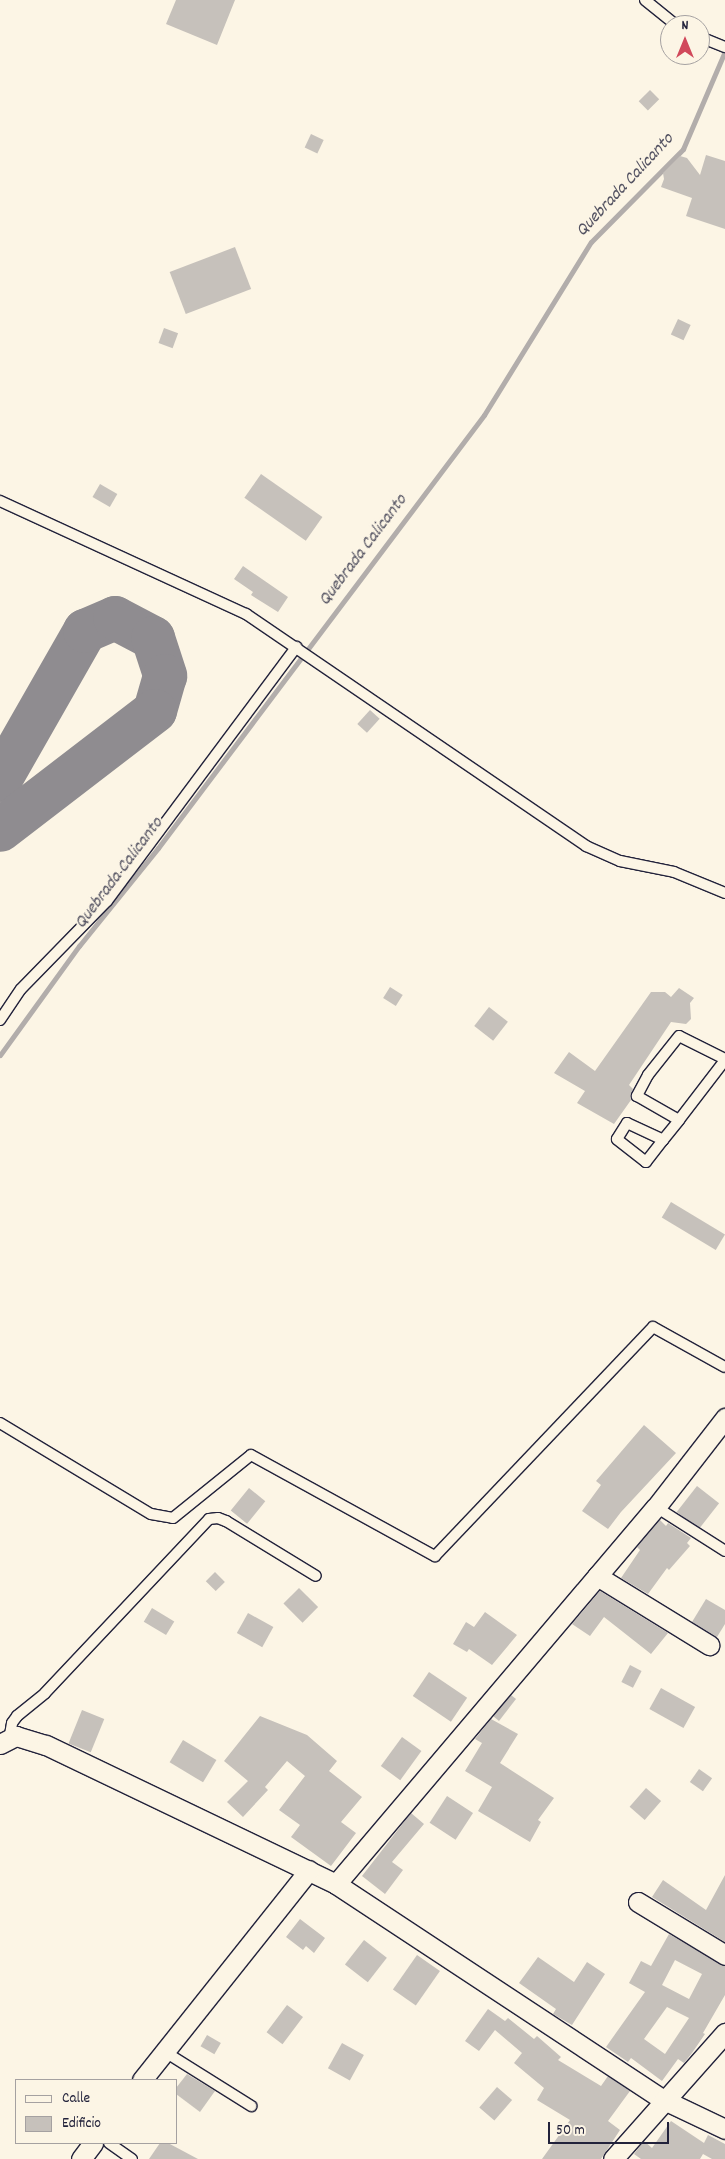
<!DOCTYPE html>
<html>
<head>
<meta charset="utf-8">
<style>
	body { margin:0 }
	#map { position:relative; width:725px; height:2159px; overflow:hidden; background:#fcf5e5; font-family:Dekko,sans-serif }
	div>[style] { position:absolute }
	.stream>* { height:5px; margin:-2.5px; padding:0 2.5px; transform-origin:2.5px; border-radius:2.5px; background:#b2adab }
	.taxiway>* { height:44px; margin:-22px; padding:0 22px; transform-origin:22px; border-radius:22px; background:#8f8c90 }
	.building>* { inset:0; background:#c6c1bb; transform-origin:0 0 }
	.roads { filter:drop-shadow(1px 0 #22223b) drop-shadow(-1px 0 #22223b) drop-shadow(0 1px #22223b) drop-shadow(0 -1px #22223b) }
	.lane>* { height:10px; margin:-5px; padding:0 5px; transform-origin:5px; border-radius:5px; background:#fcf5e5 }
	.street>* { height:19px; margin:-9.5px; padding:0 9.5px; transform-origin:9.5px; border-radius:9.5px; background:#fcf5e5 }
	span { translate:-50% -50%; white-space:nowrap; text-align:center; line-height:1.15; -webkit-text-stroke:4px #fcf5e5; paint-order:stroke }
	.water-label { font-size:18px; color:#545362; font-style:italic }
	.legend { position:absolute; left:15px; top:2079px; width:162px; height:65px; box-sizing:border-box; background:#fcf5e5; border:1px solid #a5a1a1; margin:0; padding:6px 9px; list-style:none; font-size:15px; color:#22223b }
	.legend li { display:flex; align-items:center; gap:10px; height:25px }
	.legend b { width:25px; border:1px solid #a5a1a1 }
	.north { position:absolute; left:660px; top:15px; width:50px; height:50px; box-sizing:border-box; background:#fcf5e5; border:1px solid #a5a1a1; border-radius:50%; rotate:0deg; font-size:14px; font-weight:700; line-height:20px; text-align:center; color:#22223b }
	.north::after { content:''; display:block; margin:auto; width:18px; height:22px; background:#d1495b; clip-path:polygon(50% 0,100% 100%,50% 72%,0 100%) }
	.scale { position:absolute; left:548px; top:2122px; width:121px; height:22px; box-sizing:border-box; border:2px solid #22223b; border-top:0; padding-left:6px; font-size:15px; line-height:18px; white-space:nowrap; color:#22223b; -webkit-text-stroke:4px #fcf5e5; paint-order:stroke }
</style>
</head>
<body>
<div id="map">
	<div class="stream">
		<i style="left:0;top:1055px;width:135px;rotate:-54.1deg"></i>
		<i style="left:79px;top:946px;width:126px;rotate:-51.1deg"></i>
		<i style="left:158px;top:848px;width:542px;rotate:-53.02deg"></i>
		<i style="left:484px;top:415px;width:203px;rotate:-58.3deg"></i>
		<i style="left:591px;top:242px;width:131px;rotate:-45.3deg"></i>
		<i style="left:683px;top:149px;width:107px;rotate:-66.8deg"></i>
	</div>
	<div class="taxiway">
		<i style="left:0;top:780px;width:172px;rotate:-60.3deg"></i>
		<i style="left:85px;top:631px;width:33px;rotate:-23deg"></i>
		<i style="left:115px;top:618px;width:43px;rotate:27.8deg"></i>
		<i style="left:153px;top:638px;width:40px;rotate:72deg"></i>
		<i style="left:165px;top:676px;width:36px;rotate:106deg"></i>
		<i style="left:155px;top:711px;width:195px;rotate:142.5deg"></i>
	</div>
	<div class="building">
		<i style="clip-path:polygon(176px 0,235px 0,217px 45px,166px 24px)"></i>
		<i style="left:650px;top:90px;width:13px;height:16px;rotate:45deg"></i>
		<i style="left:311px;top:134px;width:14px;height:15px;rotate:25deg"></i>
		<i style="clip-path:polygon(706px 155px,725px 161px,725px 229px,686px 216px,692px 198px,661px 187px,664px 179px,663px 173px,680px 156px,687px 158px,700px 175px)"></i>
		<i style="left:235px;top:247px;width:45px;height:70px;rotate:69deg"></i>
		<i style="left:678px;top:319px;width:14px;height:17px;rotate:25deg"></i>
		<i style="left:164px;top:328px;width:15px;height:16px;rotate:20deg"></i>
		<i style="left:261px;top:474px;width:75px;height:29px;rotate:35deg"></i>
		<i style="left:100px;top:484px;width:20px;height:15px;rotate:30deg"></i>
		<i style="clip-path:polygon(243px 566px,288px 597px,278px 612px,251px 595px,253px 592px,234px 579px)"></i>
		<i style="left:370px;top:710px;width:13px;height:19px;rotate:42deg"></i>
		<i style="left:390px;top:987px;width:15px;height:13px;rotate:32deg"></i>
		<i style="clip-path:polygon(679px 988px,694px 998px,690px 1003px,691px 1019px,686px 1024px,671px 1022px,629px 1085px,633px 1089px,630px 1096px,631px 1100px,614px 1124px,577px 1103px,585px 1091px,554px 1073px,569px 1052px,595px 1071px,651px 992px,665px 992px,671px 997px)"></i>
		<i style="left:489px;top:1007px;width:24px;height:24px;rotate:38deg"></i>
		<i style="left:671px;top:1202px;width:63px;height:18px;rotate:31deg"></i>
		<i style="clip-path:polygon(644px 1425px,676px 1453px,621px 1512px,608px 1529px,582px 1511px,601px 1485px,596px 1481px)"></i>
		<i style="left:697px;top:1486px;width:28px;height:33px;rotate:38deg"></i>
		<i style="left:249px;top:1488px;width:21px;height:29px;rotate:39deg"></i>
		<i style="clip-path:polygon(660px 1520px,666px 1526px,668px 1523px,691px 1538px,687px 1543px,690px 1546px,669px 1570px,667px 1568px,648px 1594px,621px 1578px,640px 1550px,637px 1547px)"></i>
		<i style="left:215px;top:1572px;width:14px;height:13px;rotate:45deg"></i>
		<i style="left:299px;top:1588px;width:27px;height:22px;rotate:45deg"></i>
		<i style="clip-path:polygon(600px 1591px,668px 1633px,651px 1654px,604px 1617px,590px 1636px,572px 1624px)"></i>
		<i style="clip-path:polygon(706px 1599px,725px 1610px,725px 1624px,717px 1637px,692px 1622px)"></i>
		<i style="left:152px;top:1608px;width:26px;height:16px;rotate:31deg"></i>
		<i style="clip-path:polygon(485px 1612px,517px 1635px,492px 1665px,469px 1649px,467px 1652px,453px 1644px,466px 1622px,474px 1627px)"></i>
		<i style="left:248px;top:1613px;width:29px;height:23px;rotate:29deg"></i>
		<i style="left:630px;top:1665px;width:13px;height:19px;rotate:27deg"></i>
		<i style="left:429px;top:1672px;width:46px;height:29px;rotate:34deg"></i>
		<i style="left:661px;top:1688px;width:39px;height:24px;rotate:29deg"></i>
		<i style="clip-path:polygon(511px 1695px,516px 1699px,499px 1721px,493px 1716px)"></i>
		<i style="left:82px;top:1710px;width:24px;height:36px;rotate:22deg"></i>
		<i style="clip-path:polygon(260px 1716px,307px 1735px,337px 1761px,329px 1771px,362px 1797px,341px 1822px,356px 1833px,331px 1866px,291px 1837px,300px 1825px,279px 1810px,305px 1776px,287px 1761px,265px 1787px,268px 1790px,243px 1817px,227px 1802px,248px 1781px,224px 1761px)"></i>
		<i style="clip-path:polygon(491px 1719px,518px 1734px,500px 1763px,554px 1798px,538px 1820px,541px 1822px,530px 1842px,478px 1811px,492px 1787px,465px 1771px,482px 1743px,475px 1739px)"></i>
		<i style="left:402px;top:1737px;width:24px;height:36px;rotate:36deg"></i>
		<i style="left:183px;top:1740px;width:39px;height:26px;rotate:31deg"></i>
		<i style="left:699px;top:1769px;width:16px;height:16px;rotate:35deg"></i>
		<i style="left:646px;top:1788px;width:20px;height:25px;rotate:41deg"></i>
		<i style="left:447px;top:1796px;width:31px;height:32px;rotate:33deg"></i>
		<i style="clip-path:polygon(411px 1813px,424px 1824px,392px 1862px,403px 1870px,385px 1894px,362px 1876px)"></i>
		<i style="clip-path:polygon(725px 1875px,725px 1942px,652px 1897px,663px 1880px,706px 1910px)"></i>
		<i style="clip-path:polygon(300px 1919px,325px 1938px,314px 1953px,306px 1946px,303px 1950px,286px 1937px)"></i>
		<i style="clip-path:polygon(evenodd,669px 1934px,725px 1966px,725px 1995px,703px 2033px,705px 2034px,692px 2053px,684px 2063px,678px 2059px,662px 2081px,631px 2058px,628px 2062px,606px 2047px,645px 1992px,629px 1983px,641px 1961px,651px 1966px,669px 1934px,675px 1960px,702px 1974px,689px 1999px,662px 1985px,675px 1960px,669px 1934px,667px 2007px,689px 2018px,665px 2054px,644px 2039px,667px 2007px)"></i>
		<i style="left:364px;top:1940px;width:29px;height:31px;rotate:38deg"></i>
		<i style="left:417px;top:1955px;width:28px;height:42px;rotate:35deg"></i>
		<i style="clip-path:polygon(538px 1957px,574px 1982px,587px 1962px,605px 1974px,572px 2025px,553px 2014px,556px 2009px,519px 1983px)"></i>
		<i style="left:287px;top:2005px;width:20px;height:34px;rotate:37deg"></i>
		<i style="clip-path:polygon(488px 2009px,505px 2021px,508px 2018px,534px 2039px,537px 2036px,561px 2057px,558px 2060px,601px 2086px,608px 2076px,630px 2091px,608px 2121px,620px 2130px,601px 2159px,542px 2159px,570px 2120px,537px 2100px,544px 2088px,514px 2063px,522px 2053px,495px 2030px,479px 2051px,465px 2041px)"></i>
		<i style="left:207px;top:2035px;width:16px;height:13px;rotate:30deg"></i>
		<i style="left:342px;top:2043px;width:25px;height:29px;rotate:29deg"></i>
		<i style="clip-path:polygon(187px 2074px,215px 2091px,200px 2112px,176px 2094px,176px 2088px)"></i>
		<i style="left:497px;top:2087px;width:20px;height:27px;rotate:41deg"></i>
		<i style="clip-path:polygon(671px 2121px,704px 2143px,708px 2135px,725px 2144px,725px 2159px,712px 2159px,703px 2154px,700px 2159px,641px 2159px,634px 2154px,644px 2141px,652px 2148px)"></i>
		<i style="clip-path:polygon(160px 2143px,168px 2143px,198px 2159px,149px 2159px)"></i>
	</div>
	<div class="roads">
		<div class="lane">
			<i style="left:645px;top:0;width:40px;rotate:39deg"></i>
			<i style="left:700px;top:37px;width:27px;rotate:22deg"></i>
			<i style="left:0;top:501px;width:271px;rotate:24.7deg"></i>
			<i style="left:246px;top:614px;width:412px;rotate:34.3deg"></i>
			<i style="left:586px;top:846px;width:37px;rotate:24deg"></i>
			<i style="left:620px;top:861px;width:55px;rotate:11.5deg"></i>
			<i style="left:674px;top:872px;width:55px;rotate:22.4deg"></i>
			<i style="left:0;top:1020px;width:37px;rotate:-56deg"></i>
			<i style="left:21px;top:989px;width:123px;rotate:-45.7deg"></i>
			<i style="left:107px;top:901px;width:317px;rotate:-53.3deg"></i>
			<i style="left:725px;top:1059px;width:51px;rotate:-153.4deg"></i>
			<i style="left:679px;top:1036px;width:50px;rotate:128.5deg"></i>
			<i style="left:648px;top:1075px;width:24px;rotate:118deg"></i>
			<i style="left:637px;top:1096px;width:48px;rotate:29.7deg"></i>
			<i style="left:679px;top:1120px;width:76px;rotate:-52.5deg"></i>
			<i style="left:663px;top:1140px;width:28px;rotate:128deg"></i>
			<i style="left:646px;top:1162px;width:37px;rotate:-142deg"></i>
			<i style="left:617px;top:1139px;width:19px;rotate:-58deg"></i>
			<i style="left:627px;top:1123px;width:40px;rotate:25deg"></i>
			<i style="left:663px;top:1140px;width:26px;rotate:-51deg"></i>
			<i style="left:0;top:1423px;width:176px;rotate:31.1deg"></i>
			<i style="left:151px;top:1514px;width:22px;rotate:10deg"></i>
			<i style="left:173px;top:1518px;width:100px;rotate:-38.9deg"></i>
			<i style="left:251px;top:1455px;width:210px;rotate:28.8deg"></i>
			<i style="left:435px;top:1556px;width:316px;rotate:-46.4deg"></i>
			<i style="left:653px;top:1327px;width:82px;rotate:29.1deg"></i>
			<i style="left:656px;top:1507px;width:82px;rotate:32.5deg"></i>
			<i style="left:9px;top:1740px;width:17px;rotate:-80deg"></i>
			<i style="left:12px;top:1723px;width:9px;rotate:-54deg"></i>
			<i style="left:17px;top:1716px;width:36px;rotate:-39deg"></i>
			<i style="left:45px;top:1693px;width:239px;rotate:-46.7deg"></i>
			<i style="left:209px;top:1519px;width:9px;rotate:-6deg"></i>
			<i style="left:218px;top:1518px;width:9px;rotate:21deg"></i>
			<i style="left:226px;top:1521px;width:105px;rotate:31.4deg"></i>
			<i style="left:165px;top:2052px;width:102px;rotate:32.1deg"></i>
			<i style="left:109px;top:2143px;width:28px;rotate:35deg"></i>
		</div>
		<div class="street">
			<i style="left:597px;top:1576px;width:132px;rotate:31.6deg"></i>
			<i style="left:0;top:1744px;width:18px;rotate:-27deg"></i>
			<i style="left:16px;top:1736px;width:31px;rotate:17deg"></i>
			<i style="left:46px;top:1745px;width:322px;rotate:25.6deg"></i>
			<i style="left:336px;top:1884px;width:393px;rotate:33.4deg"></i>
			<i style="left:664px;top:2100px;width:68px;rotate:25.4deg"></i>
			<i style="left:336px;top:1884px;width:494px;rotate:-49.7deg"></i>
			<i style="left:656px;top:1507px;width:113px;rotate:-52.2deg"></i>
			<i style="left:638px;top:1902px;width:102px;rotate:31.3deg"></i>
			<i style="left:142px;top:2080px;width:268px;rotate:-51.5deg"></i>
			<i style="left:81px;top:2159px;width:20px;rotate:-53deg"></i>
			<i style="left:613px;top:2159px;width:169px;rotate:-48.4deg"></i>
		</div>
	</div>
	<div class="water-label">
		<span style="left:626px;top:186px;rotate:-47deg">Quebrada Calicanto</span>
		<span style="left:364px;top:551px;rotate:-53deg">Quebrada Calicanto</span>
		<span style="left:120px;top:874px;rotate:-53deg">Quebrada Calicanto</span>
	</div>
	<ul class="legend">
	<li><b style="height:6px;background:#fcf5e5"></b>Calle</li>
	<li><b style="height:14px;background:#c6c1bb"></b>Edificio</li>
	</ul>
	<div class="north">N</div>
	<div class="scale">50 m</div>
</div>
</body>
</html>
